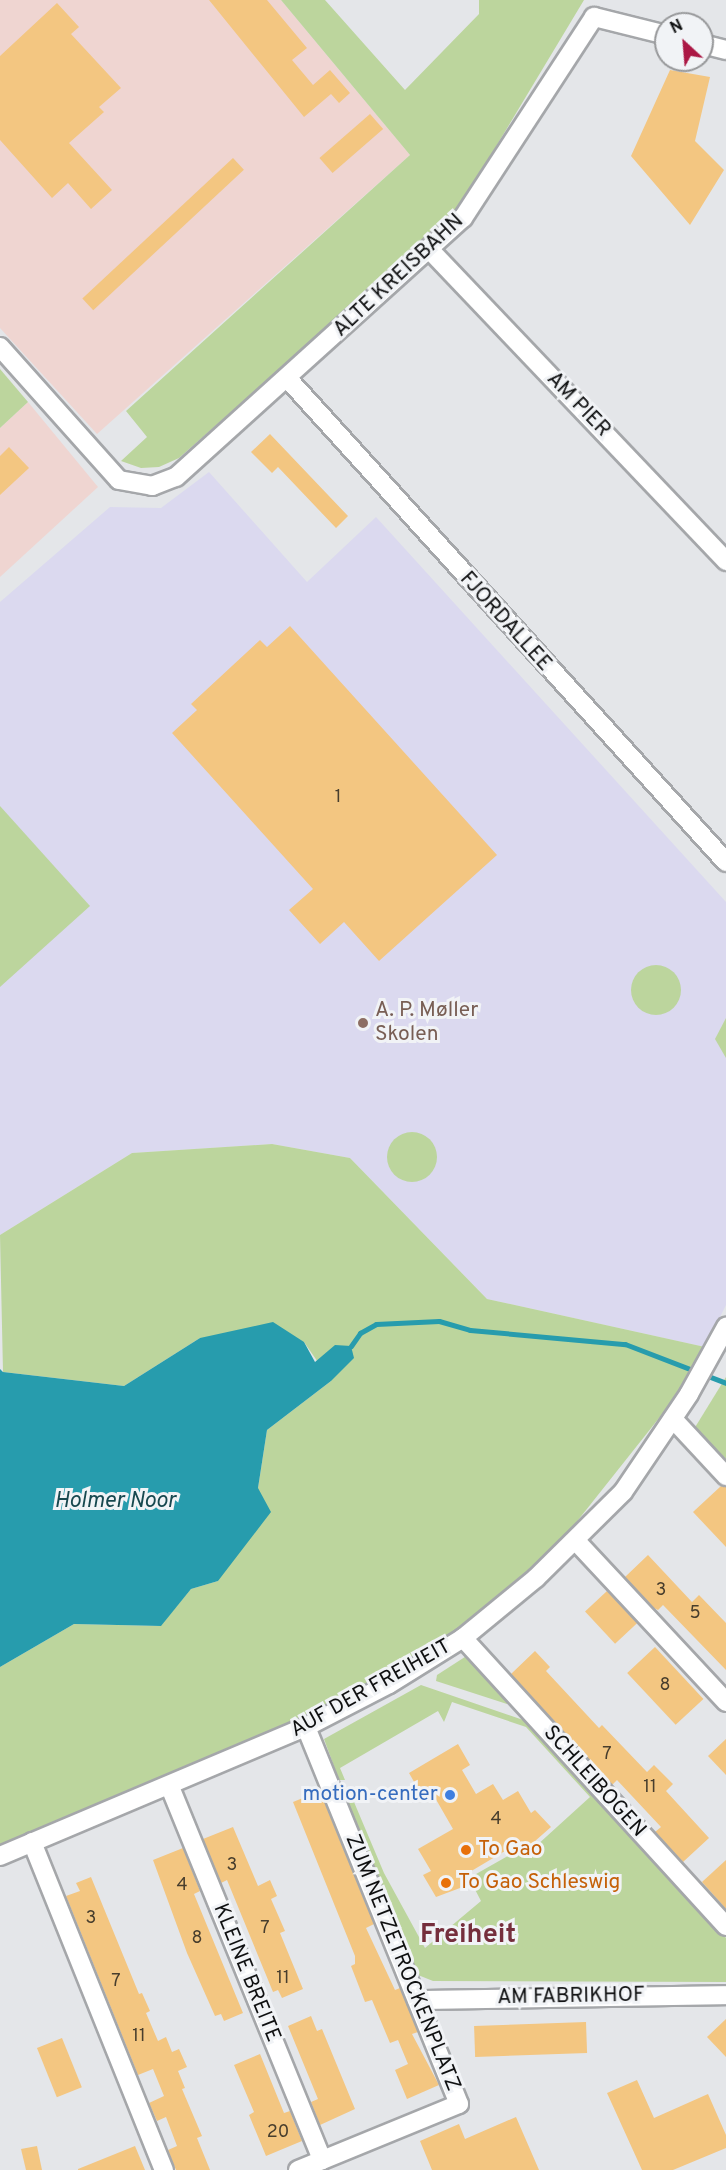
<!DOCTYPE html>
<html>
<head>
<meta charset="utf-8">
<style>
	body { margin:0 }
	#map { position:relative; width:726px; height:2170px; overflow:hidden; background:#e4e6e9; font-family:Overpass,sans-serif }
	div>[style] { position:absolute }
	.industrial>* { inset:0; background:#efd5d1 }
	.education>* { inset:0; background:#dbd9ef }
	.green>* { inset:0; background:#bcd59d }
	.round { border-radius:50% }
	.water>* { inset:0; background:#279cad }
	.stream>* { height:5px; margin:-2.5px; padding:0 2.5px; transform-origin:2.5px; border-radius:2.5px; background:#279cad }
	.building>* { inset:0; background:#f3c681; transform-origin:0 0 }
	.roads { filter:drop-shadow(2px 0 #a5a7aa) drop-shadow(-2px 0 #a5a7aa) drop-shadow(0 2px #a5a7aa) drop-shadow(0 -2px #a5a7aa) }
	.minor>* { height:18px; margin:-9px; padding:0 9px; transform-origin:9px; border-radius:9px; background:#fff }
	.dots>* { width:16px; height:16px; translate:-50% -50%; box-sizing:border-box; border:3px solid #f1f3f6; border-radius:50% }
	span { translate:-50% -50%; white-space:nowrap; text-align:center; line-height:1.15; -webkit-text-stroke:6px #f1f3f6; paint-order:stroke }
	.number-label { font-size:18px; color:#483e2d }
	.number-label span { -webkit-text-stroke-width:0 }
	.street-label { font-size:21px; color:#0f1011 }
	.education-label { font-size:21px; color:#785e54 }
	.left { translate:0 -50%; text-align:left }
	.shop-label { font-size:21px; color:#366cbe }
	.right { translate:-100% -50%; text-align:right }
	.food-label { font-size:21px; color:#c56008 }
	.water-label { font-size:22px; color:#17484f; font-style:italic }
	.district-label { font-size:27px; color:#752e3c; font-weight:700 }
	.north { position:absolute; left:654px; top:12px; width:60px; height:60px; box-sizing:border-box; background:#f1f3f6; border:2px solid #97989a; border-radius:50%; rotate:334deg; font-size:16px; font-weight:700; line-height:24px; text-align:center; color:#0f1011 }
	.north::after { content:''; display:block; margin:auto; width:21px; height:27px; background:#ab1744; clip-path:polygon(50% 0,100% 100%,50% 72%,0 100%) }
</style>
</head>
<body>
<div id="map">
	<div class="industrial">
		<i style="clip-path:polygon(0 0,281px 0,410px 155px,97px 434px,0 328px)"></i>
		<i style="clip-path:polygon(28px 402px,98px 487px,0 577px,0 428px)"></i>
	</div>
	<div class="education">
		<i style="clip-path:polygon(209px 472px,307px 582px,376px 517px,726px 902px,726px 1305px,705px 1347px,487px 1299px,350px 1158px,272px 1144px,132px 1153px,0 1235px,0 602px,110px 507px,161px 508px)"></i>
	</div>
	<div class="green">
		<i style="clip-path:polygon(281px 0,325px 0,405px 90px,479px 14px,479px 0,584px 0,456px 213px,179px 458px,159px 467px,141px 468px,121px 461px,147px 437px,126px 411px,410px 155px)"></i>
		<i style="clip-path:polygon(0 369px,28px 402px,0 428px)"></i>
		<i style="clip-path:polygon(0 806px,90px 906px,0 987px)"></i>
		<i class="round" style="left:631px;top:965px;width:50px;height:50px"></i>
		<i style="clip-path:polygon(726px 1018px,726px 1058px,715px 1039px)"></i>
		<i class="round" style="left:387px;top:1132px;width:50px;height:50px"></i>
		<i style="clip-path:polygon(272px 1144px,350px 1158px,487px 1299px,705px 1347px,667px 1408px,567px 1534px,491px 1605px,423px 1656px,299px 1725px,0 1849px,0 1667px,74px 1624px,160px 1626px,191px 1589px,218px 1581px,258px 1488px,267px 1430px,331px 1381px,304px 1342px,200px 1338px,124px 1386px,3px 1372px,0 1235px,132px 1153px)"></i>
		<i style="clip-path:polygon(726px 1377px,726px 1459px,694px 1429px)"></i>
		<i style="clip-path:polygon(468px 1655px,509px 1701px,507px 1704px,436px 1681px,437px 1675px)"></i>
		<i style="clip-path:polygon(421px 1685px,529px 1722px,603px 1798px,726px 1938px,726px 1982px,433px 1981px,418px 1975px,348px 1804px,349px 1799px,362px 1790px,367px 1795px,354px 1802px,384px 1873px,425px 1948px,481px 1901px,469px 1878px,520px 1849px,525px 1856px,590px 1797px,526px 1727px,452px 1702px,444px 1722px,438px 1711px,340px 1768px,345px 1780px,339px 1780px,324px 1739px)"></i>
	</div>
	<div class="water">
		<i style="clip-path:polygon(273px 1322px,304px 1342px,315px 1362px,335px 1345px,351px 1346px,354px 1358px,331px 1381px,267px 1430px,258px 1488px,271px 1512px,218px 1581px,191px 1589px,161px 1626px,74px 1624px,0 1667px,0 1369px,3px 1372px,124px 1386px,200px 1338px)"></i>
	</div>
	<div class="stream">
		<i style="left:351px;top:1346px;width:16px;rotate:-55deg"></i>
		<i style="left:360px;top:1333px;width:18px;rotate:-29deg"></i>
		<i style="left:376px;top:1324px;width:63px;rotate:-2.7deg"></i>
		<i style="left:439px;top:1321px;width:32px;rotate:16deg"></i>
		<i style="left:470px;top:1330px;width:156px;rotate:5.2deg"></i>
		<i style="left:625px;top:1344px;width:108px;rotate:21.1deg"></i>
	</div>
	<div class="building">
		<i style="clip-path:polygon(209px 0,267px 0,307px 48px,292px 60px,313px 85px,330px 70px,350px 93px,339px 103px,331px 94px,304px 117px)"></i>
		<i style="clip-path:polygon(57px 3px,79px 27px,71px 34px,121px 88px,99px 107px,104px 112px,69px 143px,112px 190px,91px 209px,68px 183px,52px 198px,0 140px,0 56px)"></i>
		<i style="clip-path:polygon(670px 70px,710px 77px,695px 141px,724px 170px,690px 225px,631px 156px)"></i>
		<i style="left:370px;top:114px;width:20px;height:67px;rotate:49deg"></i>
		<i style="left:233px;top:158px;width:16px;height:206px;rotate:47deg"></i>
		<i style="clip-path:polygon(270px 434px,348px 516px,336px 528px,278px 467px,272px 473px,251px 452px)"></i>
		<i style="clip-path:polygon(9px 447px,29px 468px,0 495px,0 456px)"></i>
		<i style="clip-path:polygon(290px 626px,497px 855px,379px 961px,344px 922px,320px 944px,289px 910px,313px 889px,172px 733px,197px 710px,191px 704px,260px 640px,267px 647px)"></i>
		<i style="clip-path:polygon(721px 1486px,726px 1487px,726px 1547px,693px 1512px)"></i>
		<i style="clip-path:polygon(648px 1555px,692px 1602px,699px 1595px,726px 1623px,726px 1670px,663px 1605px,658px 1610px,654px 1608px,625px 1577px)"></i>
		<i style="left:607px;top:1591px;width:44px;height:30px;rotate:47deg"></i>
		<i style="left:655px;top:1647px;width:71px;height:38px;rotate:47deg"></i>
		<i style="clip-path:polygon(535px 1651px,550px 1667px,546px 1671px,599px 1728px,602px 1725px,647px 1772px,654px 1765px,673px 1784px,666px 1791px,709px 1838px,683px 1862px,655px 1832px,661px 1827px,617px 1780px,612px 1785px,511px 1674px)"></i>
		<i style="clip-path:polygon(726px 1739px,726px 1775px,708px 1756px)"></i>
		<i style="clip-path:polygon(458px 1744px,470px 1765px,462px 1770px,476px 1794px,493px 1784px,503px 1800px,518px 1791px,531px 1813px,535px 1810px,551px 1827px,526px 1849px,522px 1841px,463px 1876px,468px 1885px,436px 1897px,423px 1875px,431px 1871px,418px 1849px,453px 1829px,430px 1789px,421px 1794px,409px 1773px)"></i>
		<i style="clip-path:polygon(320px 1791px,374px 1924px,366px 1928px,395px 1990px,400px 1988px,418px 2032px,412px 2034px,439px 2085px,407px 2099px,395px 2070px,408px 2064px,398px 2040px,390px 2043px,372px 2000px,365px 2002px,351px 1966px,355px 1964px,355px 1956px,293px 1802px)"></i>
		<i style="clip-path:polygon(233px 1827px,258px 1886px,270px 1880px,277px 1896px,271px 1899px,285px 1931px,280px 1933px,303px 1989px,282px 1998px,278px 1990px,273px 1992px,227px 1880px,221px 1883px,203px 1839px)"></i>
		<i style="clip-path:polygon(183px 1848px,200px 1891px,194px 1894px,243px 2013px,224px 2021px,221px 2014px,215px 2016px,187px 1953px,153px 1860px)"></i>
		<i style="clip-path:polygon(726px 1860px,726px 1909px,702px 1882px)"></i>
		<i style="clip-path:polygon(91px 1877px,139px 1994px,142px 1993px,150px 2011px,146px 2013px,158px 2041px,166px 2037px,172px 2052px,179px 2049px,187px 2067px,178px 2071px,185px 2088px,182px 2089px,202px 2136px,197px 2138px,210px 2170px,176px 2170px,171px 2158px,168px 2150px,177px 2146px,166px 2117px,157px 2121px,149px 2103px,164px 2096px,153px 2069px,138px 2075px,66px 1896px,80px 1891px,76px 1883px)"></i>
		<i style="clip-path:polygon(311px 2016px,317px 2031px,322px 2029px,355px 2109px,320px 2125px,311px 2102px,318px 2099px,288px 2026px)"></i>
		<i style="clip-path:polygon(726px 2019px,726px 2057px,707px 2037px)"></i>
		<i style="left:586px;top:2022px;width:31px;height:112px;rotate:88deg"></i>
		<i style="left:62px;top:2038px;width:53px;height:27px;rotate:68deg"></i>
		<i style="clip-path:polygon(260px 2054px,284px 2113px,290px 2111px,302px 2141px,266px 2156px,249px 2115px,254px 2112px,234px 2065px)"></i>
		<i style="clip-path:polygon(637px 2080px,654px 2118px,708px 2094px,726px 2135px,726px 2148px,673px 2170px,642px 2170px,607px 2093px)"></i>
		<i style="clip-path:polygon(516px 2117px,539px 2170px,432px 2170px,420px 2141px,459px 2124px,465px 2139px)"></i>
		<i style="clip-path:polygon(37px 2146px,42px 2170px,26px 2170px,21px 2149px)"></i>
		<i style="clip-path:polygon(135px 2146px,145px 2170px,78px 2170px,78px 2169px)"></i>
	</div>
	<div class="roads">
		<div class="minor">
			<i style="left:702px;top:44px;width:25px;rotate:14deg"></i>
			<i style="left:429px;top:249px;width:431px;rotate:46.4deg"></i>
			<i style="left:0;top:347px;width:178px;rotate:48.2deg"></i>
			<i style="left:119px;top:480px;width:34px;rotate:10deg"></i>
			<i style="left:152px;top:486px;width:26px;rotate:-21deg"></i>
			<i style="left:176px;top:477px;width:387px;rotate:-42.1deg"></i>
			<i style="left:463px;top:218px;width:240px;rotate:-56.9deg"></i>
			<i style="left:594px;top:17px;width:74px;rotate:14deg"></i>
			<i style="left:288px;top:379px;width:652px;rotate:47.8deg"></i>
			<i style="left:673px;top:1419px;width:78px;rotate:47.1deg"></i>
			<i style="left:576px;top:1541px;width:220px;rotate:47deg"></i>
			<i style="left:463px;top:1638px;width:390px;rotate:47.6deg"></i>
			<i style="left:170px;top:1787px;width:403px;rotate:67.8deg"></i>
			<i style="left:32px;top:1842px;width:354px;rotate:68.1deg"></i>
			<i style="left:0;top:1856px;width:332px;rotate:-22.9deg"></i>
			<i style="left:306px;top:1727px;width:93px;rotate:-27.4deg"></i>
			<i style="left:389px;top:1684px;width:87px;rotate:-31.9deg"></i>
			<i style="left:463px;top:1638px;width:94px;rotate:-39.4deg"></i>
			<i style="left:536px;top:1578px;width:122px;rotate:-44.7deg"></i>
			<i style="left:623px;top:1492px;width:118px;rotate:-56deg"></i>
			<i style="left:689px;top:1394px;width:77px;rotate:-61.1deg"></i>
			<i style="left:417px;top:2000px;width:309px;rotate:-0.9deg"></i>
			<i style="left:298px;top:2170px;width:174px;rotate:-22.3deg"></i>
			<i style="left:459px;top:2104px;width:407px;rotate:-112.1deg"></i>
		</div>
	</div>
	<div class="dots">
		<i style="left:363px;top:1023px;background:#8d6e63"></i>
		<i style="left:450px;top:1795px;background:#3f7fe0"></i>
		<i style="left:466px;top:1850px;background:#e8710a"></i>
		<i style="left:446px;top:1883px;background:#e8710a"></i>
	</div>
	<div class="number-label">
		<span style="left:338px;top:798px">1</span>
		<span style="left:661px;top:1591px">3</span>
		<span style="left:695px;top:1614px">5</span>
		<span style="left:665px;top:1686px">8</span>
		<span style="left:607px;top:1755px">7</span>
		<span style="left:650px;top:1788px">11</span>
		<span style="left:496px;top:1820px">4</span>
		<span style="left:232px;top:1866px">3</span>
		<span style="left:182px;top:1886px">4</span>
		<span style="left:91px;top:1919px">3</span>
		<span style="left:265px;top:1929px">7</span>
		<span style="left:197px;top:1939px">8</span>
		<span style="left:283px;top:1979px">11</span>
		<span style="left:116px;top:1982px">7</span>
		<span style="left:139px;top:2037px">11</span>
		<span style="left:278px;top:2133px">20</span>
	</div>
	<div class="street-label">
		<span style="left:399px;top:276px;rotate:-43deg">ALTE KREISBAHN</span>
		<span style="left:578px;top:405px;rotate:46deg">AM PIER</span>
		<span style="left:505px;top:622px;rotate:48deg">FJORDALLEE</span>
		<span style="left:371px;top:1689px;rotate:-29deg">AUF DER FREIHEIT</span>
		<span style="left:594px;top:1782px;rotate:48deg">SCHLEIBOGEN</span>
		<span style="left:402px;top:1963px;rotate:68deg">ZUM NETZETROCKENPLATZ</span>
		<span style="left:246px;top:1973px;rotate:68deg">KLEINE BREITE</span>
		<span style="left:571px;top:1997px;rotate:-1deg">AM FABRIKHOF</span>
	</div>
	<div class="education-label">
		<span class="left" style="left:375px;top:1023px">A. P. Møller<br>Skolen</span>
	</div>
	<div class="shop-label">
		<span class="right" style="left:438px;top:1795px">motion-center</span>
	</div>
	<div class="food-label">
		<span class="left" style="left:478px;top:1850px">To Gao</span>
		<span class="left" style="left:458px;top:1883px">To Gao Schleswig</span>
	</div>
	<div class="water-label">
		<span style="left:115px;top:1502px">Holmer Noor</span>
	</div>
	<div class="district-label">
		<span style="left:468px;top:1936px">Freiheit</span>
	</div>
	<div class="north">N</div>
</div>
</body>
</html>
